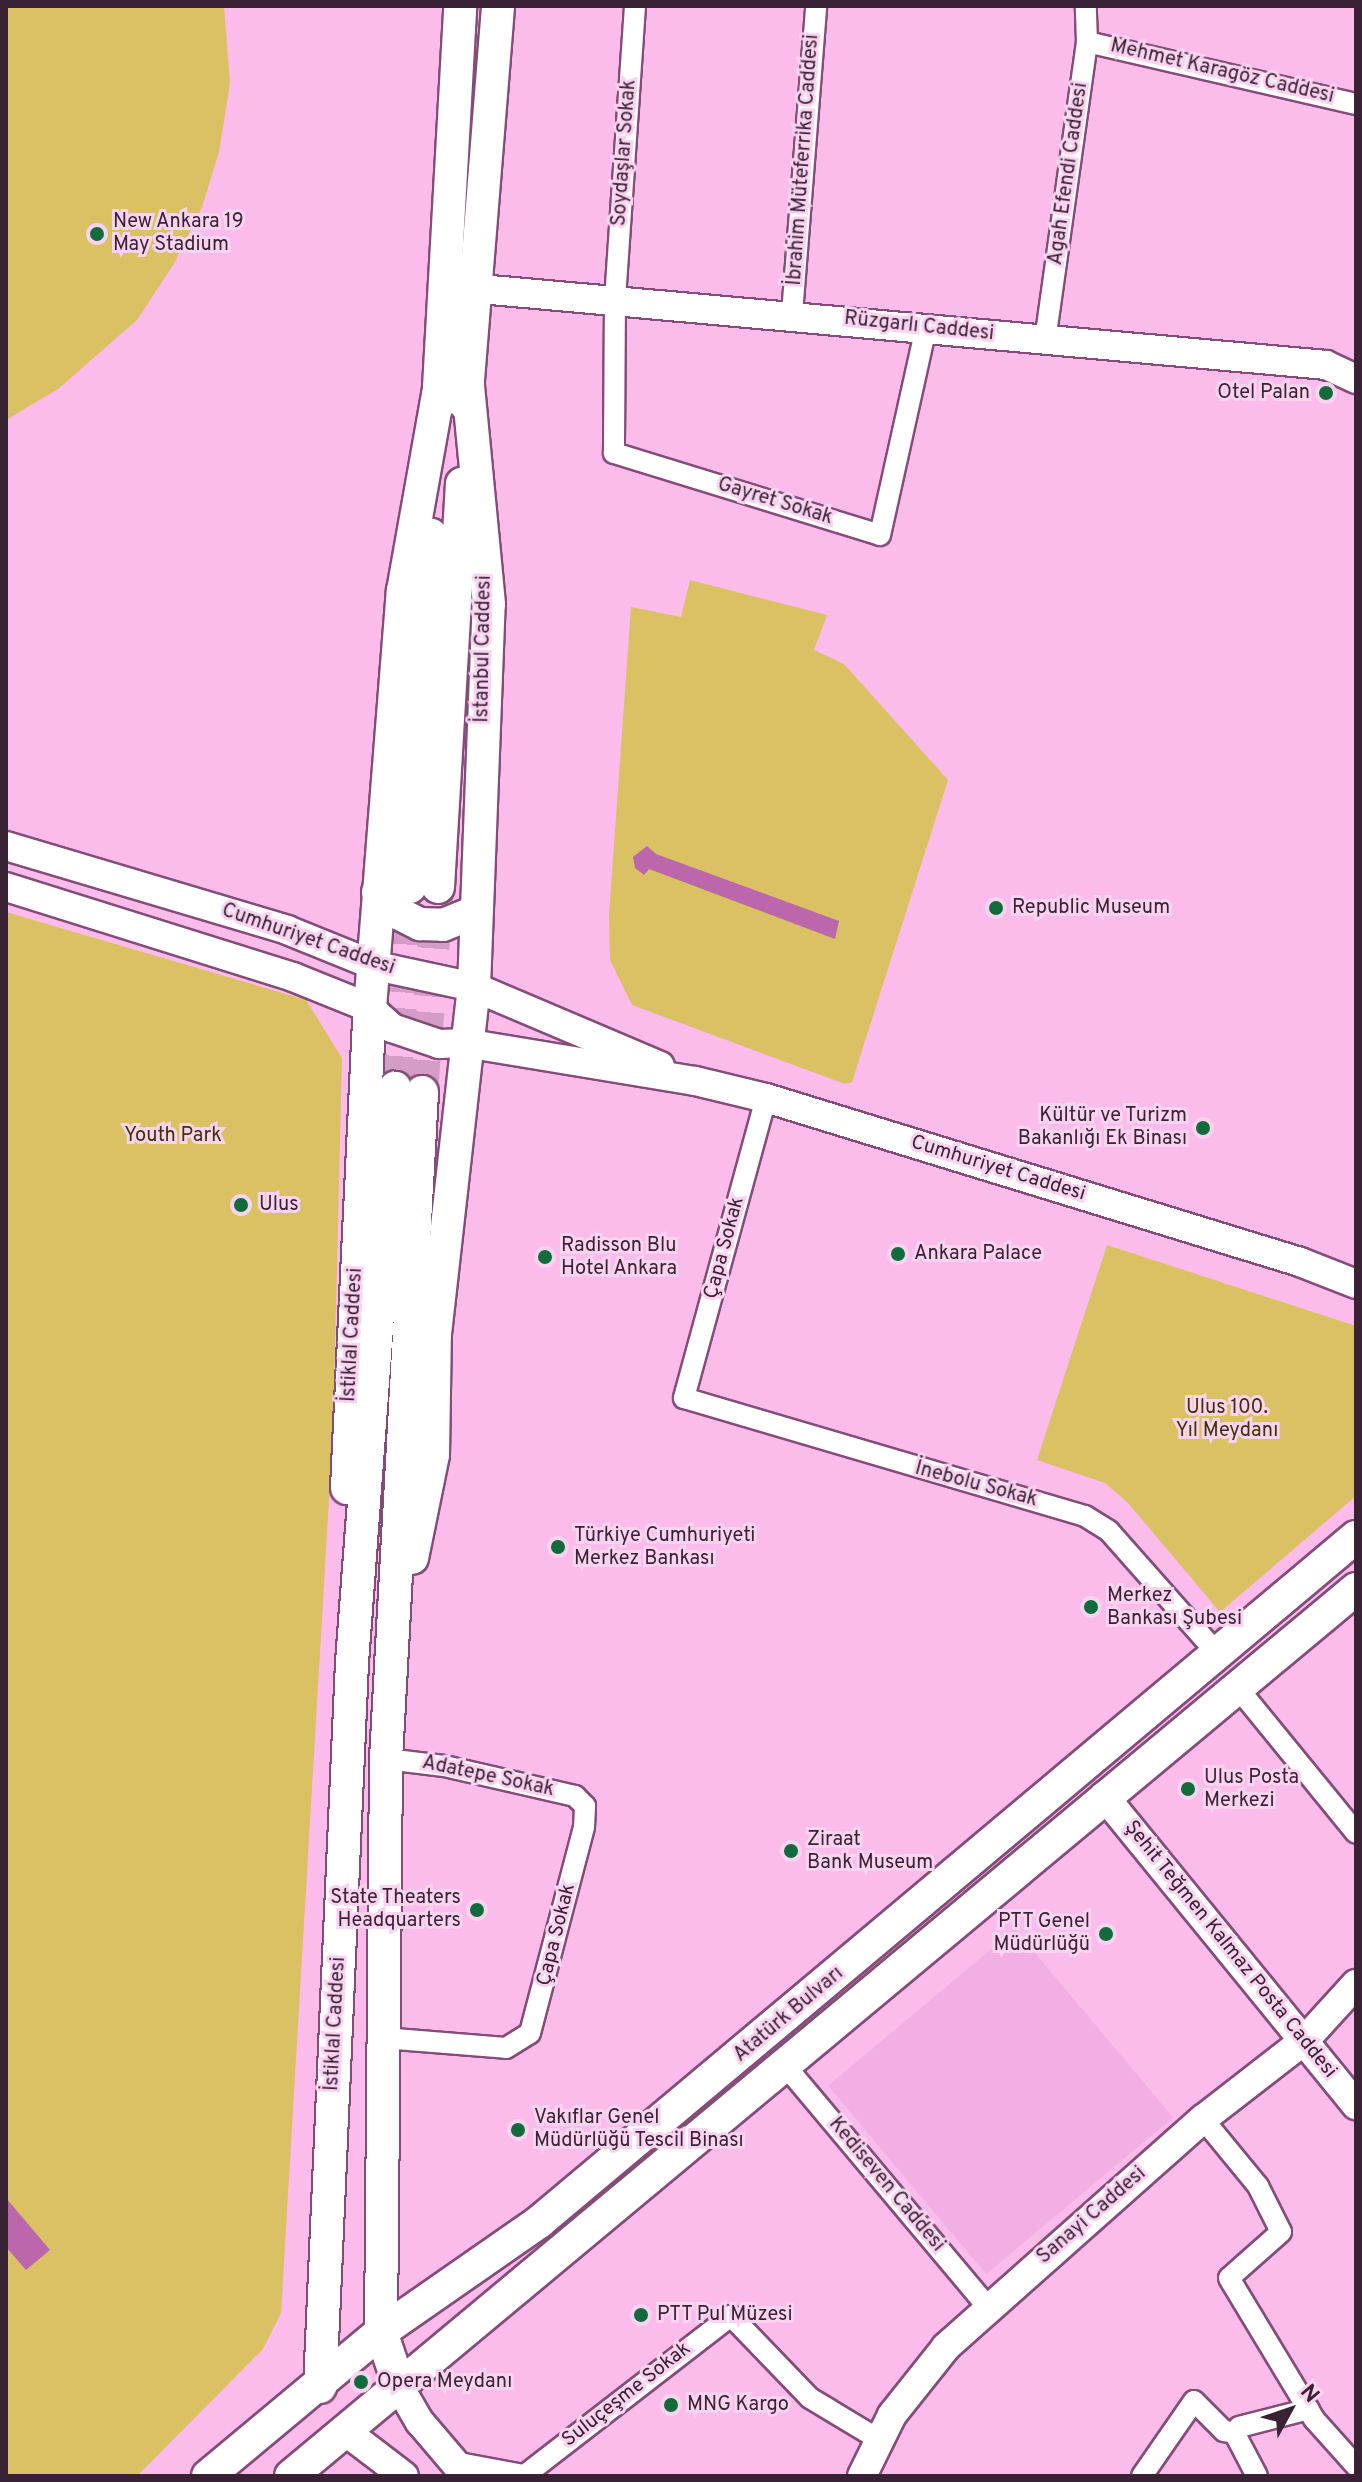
<!DOCTYPE html>
<html>
<head>
<meta charset="utf-8">
<style>
	body { margin:0 }
	#map { position:relative; width:1362px; height:2482px; overflow:hidden; background:#fbbcec; font-family:Overpass,sans-serif }
	div>[style] { position:absolute }
	.built>* { inset:0; background:#f3afe4; transform-origin:0 0 }
	.green>* { inset:0; background:#d9c164 }
	.water>* { inset:0; background:#bc67ab }
	.primary-tunnel>* { height:32px; margin-top:-16px; transform-origin:0; background:repeating-linear-gradient(90deg,#d49dc7 0 32px,transparent 0 48px) }
	.roads { filter:drop-shadow(2px 0 #844c78) drop-shadow(-2px 0 #844c78) drop-shadow(0 2px #844c78) drop-shadow(0 -2px #844c78) }
	.street>* { height:20px; margin:-10px; padding:0 10px; transform-origin:10px; border-radius:10px; background:#fff }
	.secondary>* { height:28px; margin:-14px; padding:0 14px; transform-origin:14px; border-radius:14px; background:#fff }
	.primary>* { height:32px; margin:-16px; padding:0 16px; transform-origin:16px; border-radius:16px; background:#fff }
	.dots>* { width:22px; height:22px; translate:-50% -50%; box-sizing:border-box; border:4px solid #f9d3f0; border-radius:50% }
	span { translate:-50% -50%; white-space:nowrap; text-align:center; line-height:1.15; -webkit-text-stroke:6px #f9d3f0; paint-order:stroke }
	.street-label { font-size:20px; color:#3a2235 }
	.poi-label { font-size:20px; color:#3a2235 }
	.left { translate:0 -50%; text-align:left }
	.right { translate:-100% -50%; text-align:right }
	.park-label { font-size:20px; color:#3d3100 }
	.frame { position:absolute; inset:0; border:8px solid #3a2235; pointer-events:none }
	.north { position:absolute; left:1250px; top:2370px; width:80px; height:80px; -webkit-text-stroke:6px #f9d3f0; paint-order:stroke; rotate:50deg; font-size:22px; font-weight:700; line-height:32px; text-align:center; color:#3a2235 }
	.north::after { content:''; display:block; margin:auto; width:28px; height:36px; background:#3a2235; clip-path:polygon(50% 0,100% 100%,50% 72%,0 100%) }
</style>
</head>
<body>
<div id="map">
	<div class="built">
		<i style="left:1015px;top:1929px;width:246px;height:244px;rotate:50deg"></i>
	</div>
	<div class="green">
		<i style="clip-path:polygon(6px 6px,224px 6px,230px 83px,219px 152px,202px 207px,175px 262px,137px 320px,58px 389px,6px 420px)"></i>
		<i style="clip-path:polygon(690px 580px,827px 615px,814px 650px,844px 664px,948px 780px,852px 1082px,845px 1084px,632px 1005px,610px 960px,609px 915px,631px 607px,681px 617px)"></i>
		<i style="clip-path:polygon(6px 912px,306px 1000px,342px 1058px,333px 1432px,281px 2313px,263px 2349px,137px 2476px,6px 2476px)"></i>
		<i style="clip-path:polygon(1107px 1245px,1356px 1326px,1356px 1496px,1220px 1612px,1128px 1503px,1105px 1483px,1037px 1460px)"></i>
	</div>
	<div class="water">
		<i style="clip-path:polygon(647px 846px,656px 854px,839px 921px,835px 939px,649px 869px,644px 875px,635px 868px,633px 857px)"></i>
		<i style="clip-path:polygon(6px 2198px,50px 2250px,26px 2270px,6px 2247px)"></i>
	</div>
	<div class="primary-tunnel">
		<i style="left:395px;top:1088px;width:196px;rotate:-85.9deg"></i>
		<i style="left:422px;top:1092px;width:206px;rotate:-85.5deg"></i>
	</div>
	<div class="roads">
		<div class="street">
			<i style="left:635px;top:6px;width:295px;rotate:93.9deg"></i>
			<i style="left:615px;top:300px;width:153px;rotate:90.4deg"></i>
			<i style="left:614px;top:453px;width:278px;rotate:17.1deg"></i>
			<i style="left:880px;top:535px;width:212px;rotate:-77.5deg"></i>
			<i style="left:1087px;top:42px;width:276px;rotate:13deg"></i>
			<i style="left:792px;top:314px;width:309px;rotate:-85.5deg"></i>
			<i style="left:1045px;top:341px;width:302px;rotate:-82deg"></i>
			<i style="left:1087px;top:42px;width:36px;rotate:-92deg"></i>
			<i style="left:766px;top:1098px;width:311px;rotate:105.3deg"></i>
			<i style="left:684px;top:1398px;width:418px;rotate:16.4deg"></i>
			<i style="left:1085px;top:1516px;width:28px;rotate:32deg"></i>
			<i style="left:1109px;top:1531px;width:164px;rotate:48.5deg"></i>
			<i style="left:1237px;top:1687px;width:188px;rotate:50.8deg"></i>
			<i style="left:383px;top:2038px;width:123px;rotate:4.6deg"></i>
			<i style="left:506px;top:2048px;width:28px;rotate:-32deg"></i>
			<i style="left:530px;top:2033px;width:213px;rotate:-75.3deg"></i>
			<i style="left:584px;top:1827px;width:21px;rotate:-87deg"></i>
			<i style="left:585px;top:1806px;width:14px;rotate:-135deg"></i>
			<i style="left:575px;top:1796px;width:134px;rotate:-167.1deg"></i>
			<i style="left:444px;top:1766px;width:58px;rotate:-173.1deg"></i>
			<i style="left:783px;top:2063px;width:319px;rotate:50deg"></i>
			<i style="left:1203px;top:2119px;width:87px;rotate:50.6deg"></i>
			<i style="left:1258px;top:2186px;width:51px;rotate:63.4deg"></i>
			<i style="left:1281px;top:2232px;width:69px;rotate:138.5deg"></i>
			<i style="left:1229px;top:2278px;width:165px;rotate:58.9deg"></i>
			<i style="left:1314px;top:2419px;width:63px;rotate:48.2deg"></i>
			<i style="left:454px;top:2462px;width:75px;rotate:10.7deg"></i>
			<i style="left:525px;top:2475px;width:260px;rotate:-37.7deg"></i>
			<i style="left:731px;top:2316px;width:114px;rotate:46.1deg"></i>
			<i style="left:810px;top:2398px;width:79px;rotate:31.1deg"></i>
			<i style="left:1142px;top:2476px;width:91px;rotate:-55.3deg"></i>
			<i style="left:1194px;top:2401px;width:42px;rotate:45deg"></i>
			<i style="left:1224px;top:2431px;width:13px;rotate:9deg"></i>
			<i style="left:1257px;top:2476px;width:45px;rotate:-117.7deg"></i>
			<i style="left:1236px;top:2436px;width:9px;rotate:-72deg"></i>
			<i style="left:1239px;top:2427px;width:72px;rotate:-14.4deg"></i>
		</div>
		<div class="secondary">
			<i style="left:480px;top:289px;width:849px;rotate:5.13deg"></i>
			<i style="left:1326px;top:365px;width:33px;rotate:25deg"></i>
			<i style="left:6px;top:846px;width:293px;rotate:16.6deg"></i>
			<i style="left:287px;top:930px;width:96px;rotate:22deg"></i>
			<i style="left:376px;top:966px;width:100px;rotate:12.1deg"></i>
			<i style="left:474px;top:987px;width:202px;rotate:23deg"></i>
			<i style="left:6px;top:887px;width:301px;rotate:17.4deg"></i>
			<i style="left:293px;top:977px;width:83px;rotate:21.9deg"></i>
			<i style="left:370px;top:1008px;width:30px;rotate:42deg"></i>
			<i style="left:392px;top:1028px;width:50px;rotate:18.8deg"></i>
			<i style="left:439px;top:1044px;width:26px;rotate:-2deg"></i>
			<i style="left:465px;top:1043px;width:233px;rotate:9.4deg"></i>
			<i style="left:695px;top:1081px;width:73px;rotate:13.5deg"></i>
			<i style="left:766px;top:1098px;width:559px;rotate:17.07deg"></i>
			<i style="left:1300px;top:1262px;width:60px;rotate:21.4deg"></i>
			<i style="left:1104px;top:1796px;width:399px;rotate:50.8deg"></i>
			<i style="left:400px;top:2388px;width:39px;rotate:60deg"></i>
			<i style="left:420px;top:2422px;width:71px;rotate:49.6deg"></i>
			<i style="left:345px;top:2431px;width:74px;rotate:37.3deg"></i>
			<i style="left:862px;top:2476px;width:68px;rotate:-63.8deg"></i>
			<i style="left:892px;top:2415px;width:87px;rotate:-51.5deg"></i>
			<i style="left:946px;top:2347px;width:344px;rotate:-41.6deg"></i>
			<i style="left:1203px;top:2119px;width:129px;rotate:-37.8deg"></i>
			<i style="left:1305px;top:2040px;width:76px;rotate:-47.7deg"></i>
		</div>
		<div class="primary">
			<i style="left:438px;top:405px;width:400px;rotate:-86.8deg"></i>
			<i style="left:466px;top:405px;width:400px;rotate:-85.4deg"></i>
			<i style="left:410px;top:887px;width:353px;rotate:-86.6deg"></i>
			<i style="left:438px;top:887px;width:404px;rotate:-86.6deg"></i>
			<i style="left:378px;top:892px;width:19px;rotate:58deg"></i>
			<i style="left:388px;top:908px;width:36px;rotate:27deg"></i>
			<i style="left:420px;top:924px;width:23px;rotate:2deg"></i>
			<i style="left:443px;top:925px;width:35px;rotate:-22deg"></i>
			<i style="left:347px;top:1488px;width:481px;rotate:-87.3deg"></i>
			<i style="left:370px;top:1008px;width:418px;rotate:-85.5deg"></i>
			<i style="left:403px;top:591px;width:210px;rotate:-79.9deg"></i>
			<i style="left:412px;top:1558px;width:105px;rotate:-78.5deg"></i>
			<i style="left:433px;top:1455px;width:121px;rotate:-89.1deg"></i>
			<i style="left:435px;top:1334px;width:349px;rotate:-83.6deg"></i>
			<i style="left:474px;top:987px;width:383px;rotate:-87.8deg"></i>
			<i style="left:489px;top:604px;width:219px;rotate:-95.5deg"></i>
			<i style="left:320px;top:2387px;width:726px;rotate:-87.47deg"></i>
			<i style="left:352px;top:1662px;width:576px;rotate:-85.72deg"></i>
			<i style="left:400px;top:2388px;width:59px;rotate:-108.7deg"></i>
			<i style="left:381px;top:2332px;width:573px;rotate:-89.5deg"></i>
			<i style="left:386px;top:1759px;width:668px;rotate:-86.91deg"></i>
			<i style="left:208px;top:2476px;width:225px;rotate:-39.8deg"></i>
			<i style="left:381px;top:2332px;width:193px;rotate:-34.8deg"></i>
			<i style="left:539px;top:2222px;width:1066px;rotate:-39.98deg"></i>
			<i style="left:291px;top:2476px;width:1386px;rotate:-39.79deg"></i>
		</div>
	</div>
	<div class="dots">
		<i style="left:97px;top:234px;background:#126b3d"></i>
		<i style="left:1326px;top:393px;background:#126b3d"></i>
		<i style="left:996px;top:908px;background:#126b3d"></i>
		<i style="left:1203px;top:1128px;background:#126b3d"></i>
		<i style="left:241px;top:1205px;background:#126b3d"></i>
		<i style="left:898px;top:1254px;background:#126b3d"></i>
		<i style="left:545px;top:1257px;background:#126b3d"></i>
		<i style="left:558px;top:1547px;background:#126b3d"></i>
		<i style="left:1091px;top:1607px;background:#126b3d"></i>
		<i style="left:1188px;top:1789px;background:#126b3d"></i>
		<i style="left:791px;top:1851px;background:#126b3d"></i>
		<i style="left:477px;top:1910px;background:#126b3d"></i>
		<i style="left:1106px;top:1934px;background:#126b3d"></i>
		<i style="left:518px;top:2130px;background:#126b3d"></i>
		<i style="left:641px;top:2315px;background:#126b3d"></i>
		<i style="left:361px;top:2382px;background:#126b3d"></i>
		<i style="left:671px;top:2405px;background:#126b3d"></i>
	</div>
	<div class="street-label">
		<span style="left:1222px;top:72px;rotate:13deg">Mehmet Karagöz Caddesi</span>
		<span style="left:625px;top:153px;rotate:-86deg">Soydaşlar Sokak</span>
		<span style="left:804px;top:160px;rotate:-86deg">İbrahim Müteferrika Caddesi</span>
		<span style="left:1069px;top:174px;rotate:-82deg">Agah Efendi Caddesi</span>
		<span style="left:919px;top:327px;rotate:6deg">Rüzgarlı Caddesi</span>
		<span style="left:775px;top:502px;rotate:17deg">Gayret Sokak</span>
		<span style="left:484px;top:649px;rotate:-89deg">İstanbul Caddesi</span>
		<span style="left:308px;top:940px;rotate:19deg">Cumhuriyet Caddesi</span>
		<span style="left:998px;top:1169px;rotate:17deg">Cumhuriyet Caddesi</span>
		<span style="left:725px;top:1248px;rotate:-75deg">Çapa Sokak</span>
		<span style="left:353px;top:1335px;rotate:-87deg">İstiklal Caddesi</span>
		<span style="left:976px;top:1485px;rotate:15deg">İnebolu Sokak</span>
		<span style="left:488px;top:1777px;rotate:12deg">Adatepe Sokak</span>
		<span style="left:557px;top:1935px;rotate:-76deg">Çapa Sokak</span>
		<span style="left:1230px;top:1950px;rotate:51deg">Şehit Teğmen Kalmaz Posta Caddesi</span>
		<span style="left:789px;top:2015px;rotate:-40deg">Atatürk Bulvarı</span>
		<span style="left:336px;top:2024px;rotate:-87deg">İstiklal Caddesi</span>
		<span style="left:886px;top:2185px;rotate:50deg">Kediseven Caddesi</span>
		<span style="left:1092px;top:2216px;rotate:-41deg">Sanayi Caddesi</span>
		<span style="left:627px;top:2395px;rotate:-38deg">Suluçeşme Sokak</span>
	</div>
	<div class="poi-label">
		<span class="left" style="left:113px;top:234px">New Ankara 19<br>May Stadium</span>
		<span class="right" style="left:1310px;top:393px">Otel Palan</span>
		<span class="left" style="left:1012px;top:908px">Republic Museum</span>
		<span class="right" style="left:1187px;top:1128px">Kültür ve Turizm<br>Bakanlığı Ek Binası</span>
		<span class="left" style="left:259px;top:1205px">Ulus</span>
		<span class="left" style="left:561px;top:1258px">Radisson Blu<br>Hotel Ankara</span>
		<span class="left" style="left:914px;top:1254px">Ankara Palace</span>
		<span class="left" style="left:574px;top:1548px">Türkiye Cumhuriyeti<br>Merkez Bankası</span>
		<span class="left" style="left:1107px;top:1608px">Merkez<br>Bankası Şubesi</span>
		<span class="left" style="left:1204px;top:1790px">Ulus Posta<br>Merkezi</span>
		<span class="left" style="left:807px;top:1852px">Ziraat<br>Bank Museum</span>
		<span class="right" style="left:461px;top:1910px">State Theaters<br>Headquarters</span>
		<span class="right" style="left:1090px;top:1934px">PTT Genel<br>Müdürlüğü</span>
		<span class="left" style="left:534px;top:2130px">Vakıflar Genel<br>Müdürlüğü Tescil Binası</span>
		<span class="left" style="left:657px;top:2315px">PTT Pul Müzesi</span>
		<span class="left" style="left:377px;top:2382px">Opera Meydanı</span>
		<span class="left" style="left:687px;top:2405px">MNG Kargo</span>
	</div>
	<div class="park-label">
		<span style="left:173px;top:1136px">Youth Park</span>
		<span style="left:1227px;top:1420px">Ulus 100.<br>Yıl Meydanı</span>
	</div>
	<div class="frame"></div>
	<div class="north">N</div>
</div>
</body>
</html>
